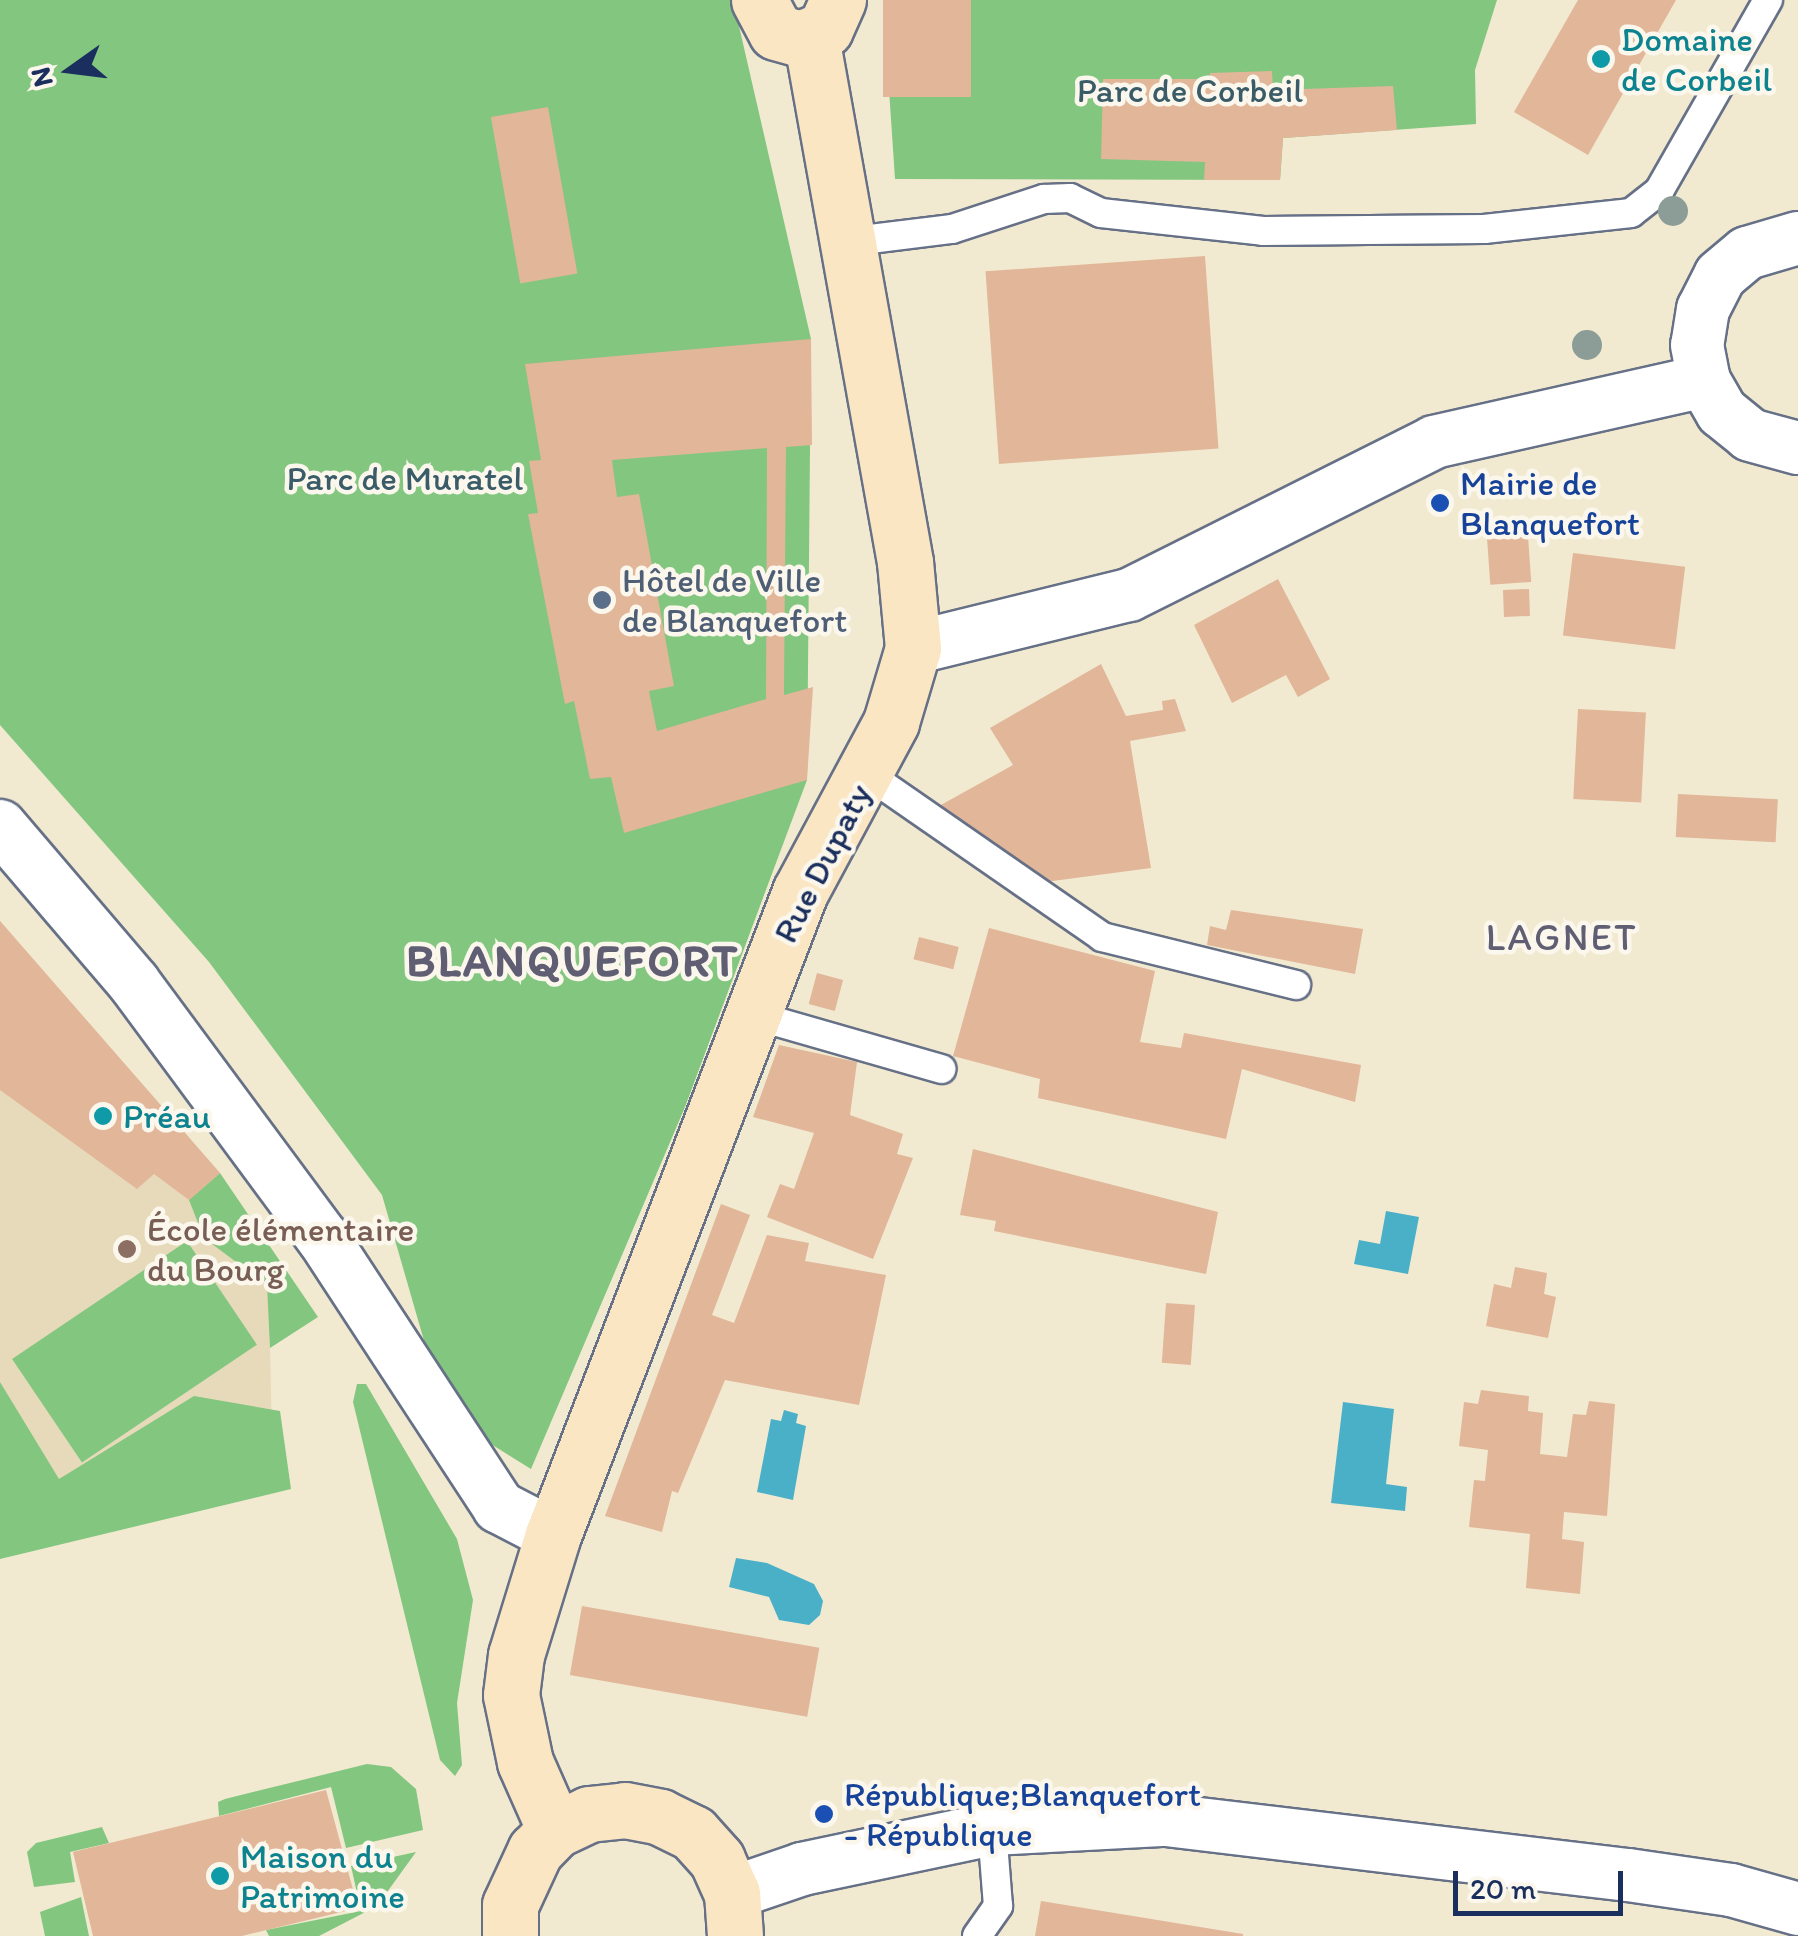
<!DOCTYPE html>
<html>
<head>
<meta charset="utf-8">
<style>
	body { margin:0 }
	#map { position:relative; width:1798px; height:1936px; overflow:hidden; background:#f1ead0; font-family:Itim,sans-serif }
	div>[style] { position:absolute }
	.built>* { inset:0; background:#e7daba }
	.green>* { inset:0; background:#82c67f; transform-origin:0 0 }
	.water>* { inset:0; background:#49b0c8 }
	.building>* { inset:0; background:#e1b699; transform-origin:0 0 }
	.roads { filter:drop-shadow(2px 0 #667086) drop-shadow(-2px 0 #667086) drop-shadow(0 2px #667086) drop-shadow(0 -2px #667086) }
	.lane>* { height:28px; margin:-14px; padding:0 14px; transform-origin:14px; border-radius:14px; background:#fff }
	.street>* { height:52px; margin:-26px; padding:0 26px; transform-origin:26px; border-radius:26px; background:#fff }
	.secondary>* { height:55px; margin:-27.5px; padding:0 27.5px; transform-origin:27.5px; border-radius:27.5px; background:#fbe6c4 }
	.trees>* { width:30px; height:30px; margin:-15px; border-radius:50%; background:#8c9c97 }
	.dots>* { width:28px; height:28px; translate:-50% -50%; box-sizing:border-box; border:5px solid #fbf7ec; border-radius:50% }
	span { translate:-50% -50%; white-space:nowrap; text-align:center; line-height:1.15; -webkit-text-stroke:9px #fbf7ec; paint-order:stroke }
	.culture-label { font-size:35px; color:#0d838f }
	.left { translate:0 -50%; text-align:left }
	.park-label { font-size:35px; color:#3a5c68 }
	.transit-label { font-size:35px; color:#164399 }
	.service-label { font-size:35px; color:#4e5e75 }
	.street-label { font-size:35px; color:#1b2f5e }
	.education-label { font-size:35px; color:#785e54 }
	.neighbourhood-label { font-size:38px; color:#605e73; letter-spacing:2.5px }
	.district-label { font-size:45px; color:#605e73; font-weight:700; letter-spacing:2.5px }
	.north { position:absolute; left:20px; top:20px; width:100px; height:100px; -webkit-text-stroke:8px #fbf7ec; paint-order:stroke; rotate:256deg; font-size:28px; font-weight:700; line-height:40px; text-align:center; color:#1b2f5e }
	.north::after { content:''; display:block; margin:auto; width:35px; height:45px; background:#1b2f5e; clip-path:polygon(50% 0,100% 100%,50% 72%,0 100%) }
	.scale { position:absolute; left:1453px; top:1871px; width:170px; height:45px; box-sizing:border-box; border:5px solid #1b2f5e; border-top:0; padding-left:12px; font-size:30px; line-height:35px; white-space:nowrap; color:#1b2f5e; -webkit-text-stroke:8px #fbf7ec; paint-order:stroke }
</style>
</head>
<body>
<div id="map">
	<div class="built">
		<i style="clip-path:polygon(0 921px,220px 1173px,204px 1187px,307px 1312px,270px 1348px,273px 1479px,0 1543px)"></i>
	</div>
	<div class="green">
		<i style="clip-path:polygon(0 0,733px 0,811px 339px,807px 780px,685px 1107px,531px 1469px,491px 1444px,427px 1351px,382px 1195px,209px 962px,0 725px)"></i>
		<i style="clip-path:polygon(883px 0,1497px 0,1475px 70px,1476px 124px,1283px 138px,1280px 180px,895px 179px)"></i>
		<i style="clip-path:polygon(220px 1173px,318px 1317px,270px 1348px,267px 1285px,204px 1238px,189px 1200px)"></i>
		<i style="left:187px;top:1241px;width:125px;height:211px;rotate:56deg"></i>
		<i style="clip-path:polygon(0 1382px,59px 1479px,194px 1396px,280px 1411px,291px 1489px,0 1559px)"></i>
		<i style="clip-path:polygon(357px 1384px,366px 1384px,457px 1539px,473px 1600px,457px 1703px,462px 1765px,455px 1776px,440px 1760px,353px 1402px)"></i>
		<i style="clip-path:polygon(367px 1764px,391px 1767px,416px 1789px,423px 1830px,346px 1848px,331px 1787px,219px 1816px,218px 1802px,225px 1799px)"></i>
		<i style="clip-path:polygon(102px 1827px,109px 1843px,70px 1852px,75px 1882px,34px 1887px,27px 1852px,36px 1843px)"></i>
		<i style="clip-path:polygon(416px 1852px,377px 1906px,319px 1936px,269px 1936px,266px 1930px,361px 1911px,351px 1866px)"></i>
		<i style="clip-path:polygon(81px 1897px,89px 1936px,45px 1936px,40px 1912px)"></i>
	</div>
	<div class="water">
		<i style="clip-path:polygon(1386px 1211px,1419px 1217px,1408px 1274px,1354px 1264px,1359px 1240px,1380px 1244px)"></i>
		<i style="clip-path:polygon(1343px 1402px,1394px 1409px,1386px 1484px,1407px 1487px,1405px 1511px,1331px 1503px)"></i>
		<i style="clip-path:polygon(784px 1410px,798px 1414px,796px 1423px,806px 1426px,793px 1500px,757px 1492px,771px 1419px,781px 1421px)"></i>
		<i style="clip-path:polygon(736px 1558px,767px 1563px,814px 1584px,823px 1601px,820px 1615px,809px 1625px,779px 1620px,769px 1597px,729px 1587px)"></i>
	</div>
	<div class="building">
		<i style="left:883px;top:0;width:88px;height:97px"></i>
		<i style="clip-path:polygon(1578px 0,1676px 0,1588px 155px,1514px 112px)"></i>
		<i style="clip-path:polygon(1272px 71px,1273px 90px,1393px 86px,1397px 130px,1283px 138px,1280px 180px,1204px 180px,1205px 162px,1101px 159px,1103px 79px,1210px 79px,1210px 73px)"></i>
		<i style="left:548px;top:107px;width:169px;height:58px;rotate:80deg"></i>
		<i style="left:1205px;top:256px;width:193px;height:220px;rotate:86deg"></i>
		<i style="clip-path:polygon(evenodd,811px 339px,812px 445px,786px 447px,784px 695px,813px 687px,807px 780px,624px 833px,611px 777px,590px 779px,574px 701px,565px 704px,528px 514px,538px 513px,529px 461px,541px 460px,525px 364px,811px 339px,767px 448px,766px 699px,657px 731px,649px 691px,674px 686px,639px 494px,617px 497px,612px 460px,767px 448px)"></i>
		<i style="left:1528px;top:536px;width:46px;height:41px;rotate:86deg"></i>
		<i style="left:1573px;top:553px;width:113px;height:83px;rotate:7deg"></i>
		<i style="clip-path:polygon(1278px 579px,1330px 679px,1298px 697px,1286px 675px,1232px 703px,1194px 625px)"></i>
		<i style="left:1529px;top:589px;width:27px;height:26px;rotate:88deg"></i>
		<i style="clip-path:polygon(1101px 664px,1126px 716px,1163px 710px,1162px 701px,1175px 699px,1186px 731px,1130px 741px,1151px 868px,1045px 882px,939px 806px,1013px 765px,990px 728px)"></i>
		<i style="left:1578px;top:709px;width:68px;height:90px;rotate:3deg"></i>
		<i style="left:1678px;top:794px;width:100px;height:43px;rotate:3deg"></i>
		<i style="clip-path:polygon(1231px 910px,1363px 929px,1355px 974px,1207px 945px,1210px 926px,1226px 930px)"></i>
		<i style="clip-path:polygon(0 921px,220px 1173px,189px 1200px,154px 1174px,137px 1189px,0 1090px)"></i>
		<i style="clip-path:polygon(989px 928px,1155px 971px,1140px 1042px,1181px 1048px,1184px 1033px,1361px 1065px,1355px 1102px,1242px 1069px,1226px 1139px,1038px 1098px,1040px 1079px,953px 1056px)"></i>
		<i style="left:919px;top:937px;width:41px;height:23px;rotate:14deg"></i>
		<i style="left:817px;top:973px;width:27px;height:32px;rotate:15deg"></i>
		<i style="clip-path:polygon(779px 1045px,857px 1062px,850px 1115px,903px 1134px,897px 1154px,913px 1158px,873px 1259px,767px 1217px,780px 1184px,794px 1189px,814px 1133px,753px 1117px)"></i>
		<i style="clip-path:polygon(973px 1149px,1218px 1212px,1206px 1274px,994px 1231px,996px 1221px,960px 1215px)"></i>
		<i style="clip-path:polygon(721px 1204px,750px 1215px,712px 1315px,734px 1323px,767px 1235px,809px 1243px,805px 1261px,886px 1275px,859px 1405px,725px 1380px,678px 1493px,672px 1491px,662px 1532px,605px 1516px)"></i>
		<i style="clip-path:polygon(1515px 1267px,1547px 1273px,1544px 1294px,1556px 1297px,1548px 1338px,1486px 1326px,1494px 1284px,1511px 1288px)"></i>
		<i style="left:1166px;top:1303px;width:29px;height:60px;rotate:4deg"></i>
		<i style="clip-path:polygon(1481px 1390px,1529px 1396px,1528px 1411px,1543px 1413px,1540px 1454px,1567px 1457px,1573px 1414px,1586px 1415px,1589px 1401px,1615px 1404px,1607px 1516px,1564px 1512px,1562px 1539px,1584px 1542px,1580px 1594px,1526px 1588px,1530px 1534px,1469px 1527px,1474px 1480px,1485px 1481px,1488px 1450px,1459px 1446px,1464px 1402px,1478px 1404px)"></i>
		<i style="left:582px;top:1606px;width:241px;height:70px;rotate:10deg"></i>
		<i style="clip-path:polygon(326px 1790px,358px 1908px,242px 1936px,93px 1936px,73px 1852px)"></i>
		<i style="clip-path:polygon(1041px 1901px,1243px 1934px,1243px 1936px,1035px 1936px)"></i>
	</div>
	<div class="roads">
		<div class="lane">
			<i style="left:846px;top:242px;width:107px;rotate:-7deg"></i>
			<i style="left:952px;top:229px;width:97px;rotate:-18.1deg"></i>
			<i style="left:1044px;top:199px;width:26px;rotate:-2deg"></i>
			<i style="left:1070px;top:198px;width:34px;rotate:26deg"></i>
			<i style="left:1101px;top:213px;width:163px;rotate:6.3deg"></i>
			<i style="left:1263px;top:231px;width:221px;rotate:-0.5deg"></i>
			<i style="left:1484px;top:229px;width:148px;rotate:-6.2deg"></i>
			<i style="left:1631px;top:213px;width:36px;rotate:-38deg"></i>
			<i style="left:1659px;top:191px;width:220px;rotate:-60.3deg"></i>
			<i style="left:867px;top:774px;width:286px;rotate:34.7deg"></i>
			<i style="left:1102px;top:937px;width:200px;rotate:13.9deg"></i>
			<i style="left:753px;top:1015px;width:196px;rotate:16deg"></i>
			<i style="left:977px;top:1936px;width:37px;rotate:-55deg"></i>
			<i style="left:998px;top:1906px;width:77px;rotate:-94.5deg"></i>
		</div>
		<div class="street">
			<i style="left:1798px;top:238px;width:53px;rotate:163.6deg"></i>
			<i style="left:1747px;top:253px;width:35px;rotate:140deg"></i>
			<i style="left:1720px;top:276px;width:37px;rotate:117deg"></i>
			<i style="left:1703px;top:309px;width:36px;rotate:99deg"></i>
			<i style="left:1697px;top:345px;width:37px;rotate:79deg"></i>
			<i style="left:1704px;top:381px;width:36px;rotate:60deg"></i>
			<i style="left:1722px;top:412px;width:36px;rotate:39deg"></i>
			<i style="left:1750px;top:435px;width:50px;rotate:15.2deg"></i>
			<i style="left:913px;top:648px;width:222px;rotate:-13.8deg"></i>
			<i style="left:1129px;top:595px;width:341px;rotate:-26.6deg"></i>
			<i style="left:1434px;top:442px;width:277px;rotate:-12.7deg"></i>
			<i style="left:0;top:826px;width:206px;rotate:49.5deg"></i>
			<i style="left:134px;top:983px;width:317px;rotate:53.5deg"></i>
			<i style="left:323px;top:1238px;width:321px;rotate:56.8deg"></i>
			<i style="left:499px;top:1507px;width:61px;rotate:27.4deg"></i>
			<i style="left:732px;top:1893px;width:74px;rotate:-18.9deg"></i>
			<i style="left:802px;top:1869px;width:194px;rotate:-11.9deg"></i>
			<i style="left:992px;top:1829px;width:174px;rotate:-3deg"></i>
			<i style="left:1166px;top:1820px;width:465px;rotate:6.8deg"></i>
			<i style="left:1628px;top:1875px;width:104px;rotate:8.3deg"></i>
			<i style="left:1731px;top:1890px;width:70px;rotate:15.8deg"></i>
		</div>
		<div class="secondary">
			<i style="left:759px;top:0;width:36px;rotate:62deg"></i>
			<i style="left:776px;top:32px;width:25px;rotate:16deg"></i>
			<i style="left:800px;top:39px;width:27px;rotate:-22deg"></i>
			<i style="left:825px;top:29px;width:32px;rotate:-66deg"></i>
			<i style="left:555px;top:1830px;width:74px;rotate:-113.8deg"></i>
			<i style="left:525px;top:1762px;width:68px;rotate:-101.8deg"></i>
			<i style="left:511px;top:1695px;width:40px;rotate:-82.9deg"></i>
			<i style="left:516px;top:1655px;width:126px;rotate:-72.9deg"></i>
			<i style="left:553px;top:1535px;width:689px;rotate:-68.99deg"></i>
			<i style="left:800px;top:892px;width:193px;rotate:-61.8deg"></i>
			<i style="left:891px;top:722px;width:77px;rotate:-73.4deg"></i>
			<i style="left:913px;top:648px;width:86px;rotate:-95.3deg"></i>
			<i style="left:905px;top:562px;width:533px;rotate:-100.15deg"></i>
			<i style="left:510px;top:1936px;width:31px;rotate:-90deg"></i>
			<i style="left:510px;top:1905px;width:60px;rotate:-65.2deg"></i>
			<i style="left:535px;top:1851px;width:29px;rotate:-46deg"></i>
			<i style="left:555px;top:1830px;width:38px;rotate:-25deg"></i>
			<i style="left:589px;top:1814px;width:36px;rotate:-6deg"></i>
			<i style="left:625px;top:1810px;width:36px;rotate:11deg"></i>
			<i style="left:660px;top:1817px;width:37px;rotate:26deg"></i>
			<i style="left:693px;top:1833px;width:36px;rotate:48deg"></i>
			<i style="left:717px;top:1860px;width:36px;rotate:66deg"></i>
			<i style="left:732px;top:1893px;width:43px;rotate:86deg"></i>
		</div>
	</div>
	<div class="trees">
		<i style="left:1673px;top:211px"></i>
		<i style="left:1587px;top:345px"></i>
	</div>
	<div class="dots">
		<i style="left:1601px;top:59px;background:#0f9aa8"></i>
		<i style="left:1440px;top:503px;background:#1a4fb4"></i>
		<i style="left:602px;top:600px;background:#5c6f8a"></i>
		<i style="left:103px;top:1116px;background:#0f9aa8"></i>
		<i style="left:127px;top:1249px;background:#8d6e63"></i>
		<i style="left:824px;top:1814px;background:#1a4fb4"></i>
		<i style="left:220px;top:1876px;background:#0f9aa8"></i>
	</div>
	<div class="culture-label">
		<span class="left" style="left:1621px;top:59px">Domaine<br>de Corbeil</span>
		<span class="left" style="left:123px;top:1116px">Préau</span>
		<span class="left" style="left:240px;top:1876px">Maison du<br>Patrimoine</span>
	</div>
	<div class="park-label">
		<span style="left:1190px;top:90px">Parc de Corbeil</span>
		<span style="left:405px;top:478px">Parc de Muratel</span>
	</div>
	<div class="transit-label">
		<span class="left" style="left:1460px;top:503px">Mairie de<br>Blanquefort</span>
		<span class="left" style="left:844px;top:1814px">République;Blanquefort<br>- République</span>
	</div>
	<div class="service-label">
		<span class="left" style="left:622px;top:600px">Hôtel de Ville<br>de Blanquefort</span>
	</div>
	<div class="street-label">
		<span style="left:822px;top:863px;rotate:-63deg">Rue Dupaty</span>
	</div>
	<div class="education-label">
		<span class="left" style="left:147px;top:1249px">École élémentaire<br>du Bourg</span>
	</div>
	<div class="neighbourhood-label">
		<span style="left:1562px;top:938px">LAGNET</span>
	</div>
	<div class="district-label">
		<span style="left:573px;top:961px">BLANQUEFORT</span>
	</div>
	<div class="north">N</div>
	<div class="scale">20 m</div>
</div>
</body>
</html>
